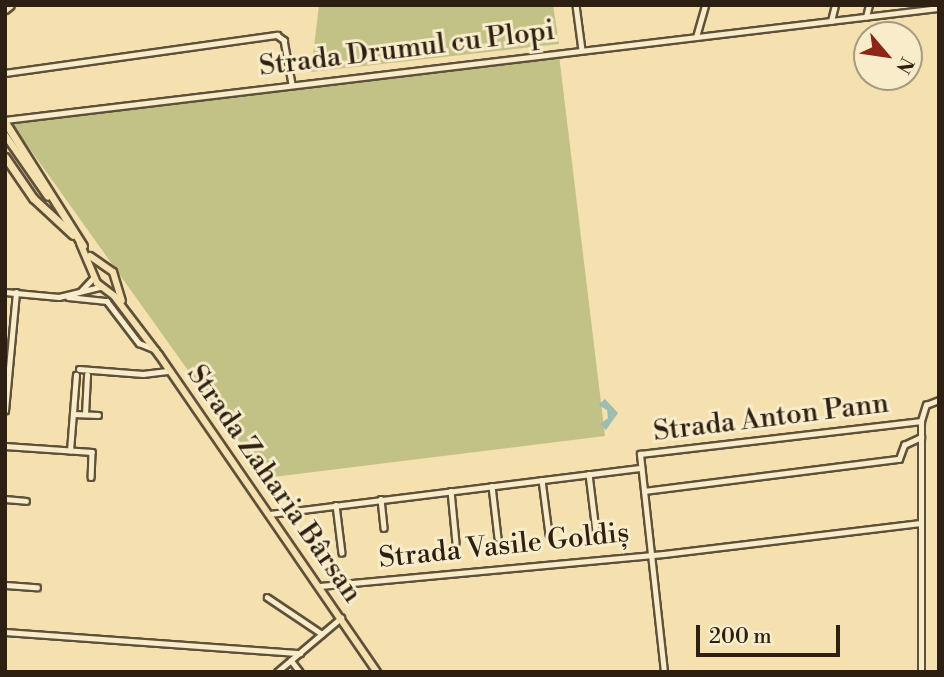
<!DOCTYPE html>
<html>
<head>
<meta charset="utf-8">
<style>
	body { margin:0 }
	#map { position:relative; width:944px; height:677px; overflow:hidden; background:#f4e1af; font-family:"Libre Bodoni",serif }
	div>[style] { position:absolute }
	.green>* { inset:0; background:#c2c186 }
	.water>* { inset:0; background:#9cbdb0 }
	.roads { filter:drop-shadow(2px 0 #5f5039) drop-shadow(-2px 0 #5f5039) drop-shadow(0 2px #5f5039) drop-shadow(0 -2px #5f5039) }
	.minor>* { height:4.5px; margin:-2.25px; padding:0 2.25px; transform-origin:2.25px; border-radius:2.25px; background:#f8eccb }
	.major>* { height:6px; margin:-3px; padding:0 3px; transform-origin:3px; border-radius:3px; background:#f4e1af }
	.highway>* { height:7px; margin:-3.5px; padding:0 3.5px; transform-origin:3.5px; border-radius:3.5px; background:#f4e1af }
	span { translate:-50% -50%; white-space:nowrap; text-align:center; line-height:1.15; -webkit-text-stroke:6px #f8eccb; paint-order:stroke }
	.street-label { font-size:28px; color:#2d2012 }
	.frame { position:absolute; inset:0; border:7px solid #2d2012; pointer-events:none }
	.north { position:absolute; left:853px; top:21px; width:70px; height:70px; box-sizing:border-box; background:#f8eccb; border:2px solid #a79a81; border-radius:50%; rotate:119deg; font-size:19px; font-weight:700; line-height:28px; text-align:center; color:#2d2012 }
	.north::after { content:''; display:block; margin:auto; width:24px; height:32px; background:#8f2418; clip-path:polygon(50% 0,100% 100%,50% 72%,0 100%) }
	.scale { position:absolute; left:696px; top:625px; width:144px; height:32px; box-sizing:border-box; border:4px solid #2d2012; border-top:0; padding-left:9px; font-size:21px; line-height:24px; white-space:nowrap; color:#2d2012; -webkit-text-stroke:5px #f8eccb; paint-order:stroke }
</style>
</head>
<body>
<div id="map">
	<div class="green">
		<i style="clip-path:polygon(319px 5px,553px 5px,559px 44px,311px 72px)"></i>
		<i style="clip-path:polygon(559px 55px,605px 436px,265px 478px,7px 117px)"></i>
	</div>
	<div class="water">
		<i style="clip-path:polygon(605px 399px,618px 413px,606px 430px,600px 424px,608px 418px,607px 410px,598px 405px)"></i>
	</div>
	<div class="roads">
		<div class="minor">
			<i style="left:576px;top:5px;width:45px;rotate:82.4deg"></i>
			<i style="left:866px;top:17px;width:12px;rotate:-76deg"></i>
			<i style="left:831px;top:21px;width:16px;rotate:-76deg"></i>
			<i style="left:696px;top:37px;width:33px;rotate:-74deg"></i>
			<i style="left:5px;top:73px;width:275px;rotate:-8deg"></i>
			<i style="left:277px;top:35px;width:9px;rotate:36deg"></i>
			<i style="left:284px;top:40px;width:45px;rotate:79.7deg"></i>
			<i style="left:5px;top:120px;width:941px;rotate:-6.84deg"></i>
			<i style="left:81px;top:291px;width:19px;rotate:-47deg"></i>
			<i style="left:5px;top:292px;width:54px;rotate:5.3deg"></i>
			<i style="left:59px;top:297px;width:42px;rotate:-13.7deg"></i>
			<i style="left:68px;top:297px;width:39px;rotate:6deg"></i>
			<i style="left:107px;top:301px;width:53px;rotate:52.7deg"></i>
			<i style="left:139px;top:343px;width:18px;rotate:22deg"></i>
			<i style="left:79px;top:369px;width:64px;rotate:4.5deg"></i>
			<i style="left:143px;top:374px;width:26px;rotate:-7deg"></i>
			<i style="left:5px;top:411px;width:119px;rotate:-84.7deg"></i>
			<i style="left:73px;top:414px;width:25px;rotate:2deg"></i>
			<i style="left:85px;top:414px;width:39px;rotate:-87deg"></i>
			<i style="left:5px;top:446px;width:87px;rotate:3.9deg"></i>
			<i style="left:92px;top:452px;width:25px;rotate:92deg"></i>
			<i style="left:70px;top:451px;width:76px;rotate:-85.5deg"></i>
			<i style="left:589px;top:474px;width:57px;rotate:83deg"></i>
			<i style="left:542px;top:480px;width:54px;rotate:82.6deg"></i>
			<i style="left:492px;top:486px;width:52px;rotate:83.4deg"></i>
			<i style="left:451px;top:491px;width:52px;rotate:84.5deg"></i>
			<i style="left:644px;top:491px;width:257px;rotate:-7.2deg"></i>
			<i style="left:899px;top:459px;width:15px;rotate:-70deg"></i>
			<i style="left:904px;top:445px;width:19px;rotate:-25deg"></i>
			<i style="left:5px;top:499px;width:21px;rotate:5deg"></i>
			<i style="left:381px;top:499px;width:29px;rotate:84deg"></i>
			<i style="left:336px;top:505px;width:48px;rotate:82.9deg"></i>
			<i style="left:270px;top:514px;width:374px;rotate:-7.1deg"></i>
			<i style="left:5px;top:585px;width:32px;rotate:4deg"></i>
			<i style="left:320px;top:586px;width:345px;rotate:-5.3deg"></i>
			<i style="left:664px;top:554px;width:258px;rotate:-6.9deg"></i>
			<i style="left:267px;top:597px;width:66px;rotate:33.9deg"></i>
			<i style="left:5px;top:632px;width:296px;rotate:4.1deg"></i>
			<i style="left:291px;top:660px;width:15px;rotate:53deg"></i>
			<i style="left:277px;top:672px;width:84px;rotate:-40.2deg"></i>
			<i style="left:664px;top:672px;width:219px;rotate:-96.3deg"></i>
			<i style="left:640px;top:454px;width:283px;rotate:-6.7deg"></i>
			<i style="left:921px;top:672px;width:251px;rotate:-90deg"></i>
			<i style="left:921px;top:421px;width:17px;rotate:-73deg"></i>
			<i style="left:926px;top:405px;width:14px;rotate:-21deg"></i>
		</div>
		<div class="major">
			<i style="left:5px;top:135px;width:75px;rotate:55.3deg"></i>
			<i style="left:80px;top:243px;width:43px;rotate:67deg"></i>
			<i style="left:97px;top:283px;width:21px;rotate:37deg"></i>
			<i style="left:114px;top:296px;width:74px;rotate:52.7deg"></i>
			<i style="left:159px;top:355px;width:385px;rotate:55.5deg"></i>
			<i style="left:90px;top:256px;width:28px;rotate:35deg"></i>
			<i style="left:113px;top:272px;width:30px;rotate:73deg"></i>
		</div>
		<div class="highway">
			<i style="left:5px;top:9px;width:6px;rotate:-39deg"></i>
			<i style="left:5px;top:122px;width:146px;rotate:57.8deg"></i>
			<i style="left:5px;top:157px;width:50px;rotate:55.7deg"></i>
			<i style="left:33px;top:198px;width:54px;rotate:42.8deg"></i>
		</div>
	</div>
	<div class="street-label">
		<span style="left:407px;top:49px;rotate:-7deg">Strada Drumul cu Plopi</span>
		<span style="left:771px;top:418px;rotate:-7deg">Strada Anton Pann</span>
		<span style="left:274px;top:484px;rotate:55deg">Strada Zaharia Bârsan</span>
		<span style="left:504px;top:546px;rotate:-6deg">Strada Vasile Goldiș</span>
	</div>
	<div class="frame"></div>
	<div class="north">N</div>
	<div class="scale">200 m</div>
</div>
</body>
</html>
